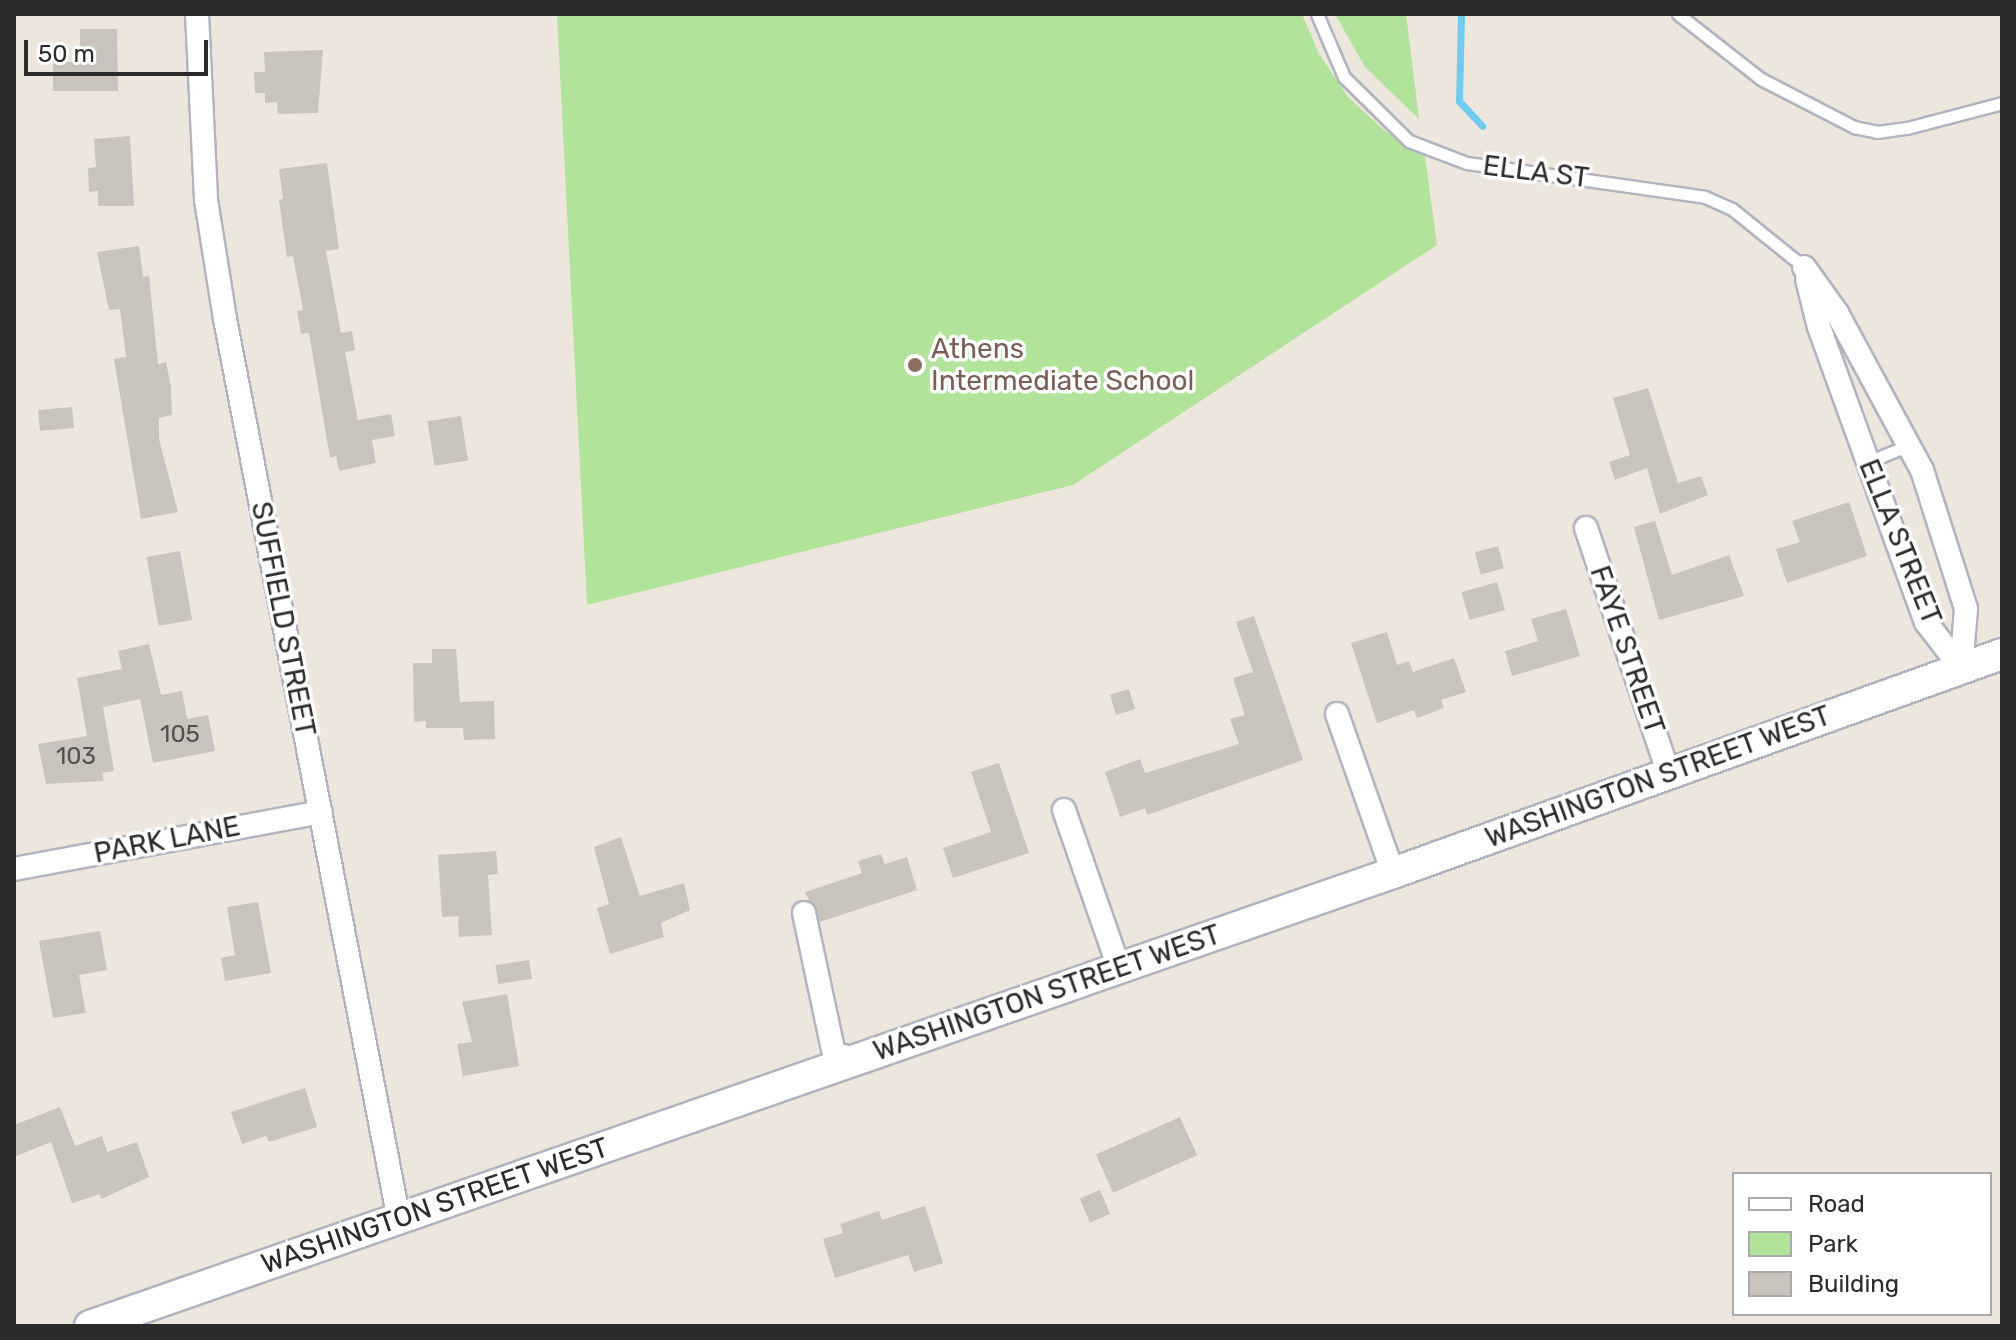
<!DOCTYPE html>
<html>
<head>
<meta charset="utf-8">
<style>
	body { margin:0 }
	#map { position:relative; width:2016px; height:1340px; overflow:hidden; background:#ede6dd; font-family:Rubik,sans-serif }
	div>[style] { position:absolute }
	.green>* { inset:0; background:#b2e39a }
	.stream>* { height:7px; margin:-3.5px; padding:0 3.5px; transform-origin:3.5px; border-radius:3.5px; background:#70cbef }
	.building>* { inset:0; background:#c8c3bd; transform-origin:0 0 }
	.roads { filter:drop-shadow(2px 0 #b1b3bf) drop-shadow(-2px 0 #b1b3bf) drop-shadow(0 2px #b1b3bf) drop-shadow(0 -2px #b1b3bf) }
	.lane>* { height:11px; margin:-5.5px; padding:0 5.5px; transform-origin:5.5px; border-radius:5.5px; background:#fff }
	.street>* { height:22px; margin:-11px; padding:0 11px; transform-origin:11px; border-radius:11px; background:#fff }
	.secondary>* { height:30px; margin:-15px; padding:0 15px; transform-origin:15px; border-radius:15px; background:#fff }
	.dots>* { width:22px; height:22px; translate:-50% -50%; box-sizing:border-box; border:4px solid #fff; border-radius:50% }
	span { translate:-50% -50%; white-space:nowrap; text-align:center; line-height:1.15; -webkit-text-stroke:7px #fff; paint-order:stroke }
	.number-label { font-size:24px; color:#525150 }
	.number-label span { -webkit-text-stroke-width:0 }
	.street-label { font-size:28px; color:#2b2b2b }
	.education-label { font-size:28px; color:#785e54 }
	.left { translate:0 -50%; text-align:left }
	.frame { position:absolute; inset:0; border:16px solid #2b2b2b; pointer-events:none }
	.legend { position:absolute; left:1732px; top:1172px; width:260px; height:144px; box-sizing:border-box; background:#fff; border:2px solid #aaa; margin:0; padding:10px 14px; list-style:none; font-size:24px; color:#2b2b2b }
	.legend li { display:flex; align-items:center; gap:16px; height:40px }
	.legend b { width:40px; border:2px solid #aaa }
	.scale { position:absolute; left:24px; top:40px; width:184px; height:36px; box-sizing:border-box; border:4px solid #2b2b2b; border-top:0; padding-left:10px; font-size:24px; line-height:28px; white-space:nowrap; color:#2b2b2b; -webkit-text-stroke:6px #fff; paint-order:stroke }
</style>
</head>
<body>
<div id="map">
	<div class="green">
		<i style="clip-path:polygon(557px 14px,1302px 14px,1319px 54px,1348px 97px,1385px 131px,1425px 156px,1437px 245px,1073px 485px,587px 605px)"></i>
		<i style="clip-path:polygon(1335px 14px,1406px 14px,1419px 119px,1365px 67px)"></i>
	</div>
	<div class="stream">
		<i style="left:1461px;top:14px;width:87px;rotate:91.3deg"></i>
		<i style="left:1459px;top:101px;width:34px;rotate:47deg"></i>
	</div>
	<div class="building">
		<i style="clip-path:polygon(80px 29px,117px 29px,118px 91px,53px 91px,53px 62px,80px 62px)"></i>
		<i style="clip-path:polygon(323px 50px,318px 113px,278px 114px,277px 102px,265px 103px,265px 93px,255px 93px,254px 72px,265px 72px,264px 52px)"></i>
		<i style="clip-path:polygon(130px 136px,134px 206px,98px 206px,98px 191px,89px 192px,88px 168px,96px 167px,94px 139px)"></i>
		<i style="clip-path:polygon(327px 163px,339px 249px,326px 251px,341px 333px,352px 331px,355px 350px,345px 352px,358px 420px,391px 414px,395px 436px,372px 440px,376px 463px,339px 471px,336px 456px,330px 458px,309px 333px,301px 334px,297px 311px,303px 310px,293px 256px,287px 257px,279px 200px,283px 199px,279px 169px)"></i>
		<i style="clip-path:polygon(139px 246px,143px 277px,149px 276px,158px 364px,166px 362px,171px 387px,172px 415px,159px 418px,159px 439px,178px 512px,141px 519px,114px 359px,126px 357px,120px 309px,109px 310px,97px 252px)"></i>
		<i style="clip-path:polygon(1648px 388px,1678px 483px,1701px 476px,1708px 495px,1660px 514px,1647px 468px,1615px 480px,1609px 462px,1630px 455px,1613px 398px)"></i>
		<i style="left:72px;top:407px;width:21px;height:34px;rotate:85deg"></i>
		<i style="left:461px;top:416px;width:45px;height:34px;rotate:81deg"></i>
		<i style="clip-path:polygon(1849px 502px,1867px 556px,1787px 583px,1776px 549px,1800px 542px,1792px 521px)"></i>
		<i style="clip-path:polygon(1655px 521px,1672px 575px,1729px 555px,1744px 596px,1659px 620px,1634px 527px)"></i>
		<i style="left:1498px;top:546px;width:23px;height:24px;rotate:75deg"></i>
		<i style="left:180px;top:551px;width:70px;height:34px;rotate:80deg"></i>
		<i style="left:1497px;top:582px;width:29px;height:37px;rotate:74deg"></i>
		<i style="clip-path:polygon(1566px 609px,1580px 656px,1512px 676px,1505px 651px,1538px 641px,1531px 619px)"></i>
		<i style="clip-path:polygon(1254px 616px,1303px 760px,1147px 815px,1145px 808px,1120px 817px,1105px 772px,1140px 759px,1145px 773px,1239px 744px,1230px 719px,1245px 715px,1233px 678px,1253px 672px,1236px 622px)"></i>
		<i style="clip-path:polygon(1387px 632px,1397px 665px,1409px 661px,1413px 672px,1454px 658px,1466px 692px,1441px 700px,1444px 708px,1417px 718px,1414px 710px,1377px 723px,1351px 643px)"></i>
		<i style="clip-path:polygon(149px 644px,161px 695px,182px 691px,187px 719px,208px 715px,215px 751px,153px 763px,140px 699px,103px 707px,114px 771px,102px 773px,104px 781px,46px 784px,38px 744px,87px 736px,77px 678px,122px 669px,118px 651px)"></i>
		<i style="clip-path:polygon(432px 649px,456px 649px,460px 702px,494px 701px,495px 739px,464px 740px,463px 728px,426px 728px,426px 721px,414px 722px,413px 663px,432px 663px)"></i>
		<i style="left:1129px;top:689px;width:21px;height:20px;rotate:73deg"></i>
		<i style="clip-path:polygon(999px 763px,1029px 853px,953px 878px,943px 848px,991px 832px,971px 772px)"></i>
		<i style="clip-path:polygon(621px 837px,640px 896px,684px 883px,690px 910px,661px 923px,664px 937px,610px 954px,597px 908px,609px 904px,594px 847px)"></i>
		<i style="clip-path:polygon(496px 851px,498px 874px,488px 875px,492px 935px,459px 937px,458px 916px,442px 917px,438px 855px)"></i>
		<i style="clip-path:polygon(881px 854px,885px 864px,907px 857px,917px 890px,820px 922px,805px 892px,862px 873px,858px 861px)"></i>
		<i style="clip-path:polygon(258px 902px,271px 973px,225px 981px,221px 958px,235px 955px,227px 907px)"></i>
		<i style="clip-path:polygon(100px 931px,107px 970px,79px 975px,86px 1013px,53px 1018px,39px 941px)"></i>
		<i style="left:529px;top:960px;width:19px;height:34px;rotate:81deg"></i>
		<i style="clip-path:polygon(507px 994px,519px 1066px,463px 1076px,457px 1044px,472px 1042px,462px 1002px)"></i>
		<i style="clip-path:polygon(305px 1088px,317px 1127px,269px 1142px,266px 1136px,242px 1144px,231px 1112px)"></i>
		<i style="clip-path:polygon(60px 1107px,75px 1146px,102px 1136px,107px 1152px,137px 1142px,149px 1177px,101px 1199px,100px 1194px,72px 1203px,51px 1142px,14px 1157px,14px 1125px)"></i>
		<i style="left:1180px;top:1117px;width:42px;height:92px;rotate:66deg"></i>
		<i style="left:1100px;top:1190px;width:26px;height:22px;rotate:67deg"></i>
		<i style="clip-path:polygon(925px 1206px,943px 1263px,914px 1272px,908px 1255px,835px 1278px,823px 1239px,843px 1233px,840px 1224px,879px 1211px,882px 1220px)"></i>
	</div>
	<div class="roads">
		<div class="lane">
			<i style="left:1317px;top:14px;width:69px;rotate:66.8deg"></i>
			<i style="left:1344px;top:77px;width:91px;rotate:44.6deg"></i>
			<i style="left:1409px;top:141px;width:62px;rotate:20.8deg"></i>
			<i style="left:1467px;top:163px;width:240px;rotate:8.1deg"></i>
			<i style="left:1705px;top:197px;width:30px;rotate:24deg"></i>
			<i style="left:1732px;top:209px;width:92px;rotate:38.9deg"></i>
			<i style="left:1678px;top:14px;width:105px;rotate:38.1deg"></i>
			<i style="left:1761px;top:79px;width:105px;rotate:27.3deg"></i>
			<i style="left:1854px;top:127px;width:24px;rotate:12deg"></i>
			<i style="left:1877px;top:132px;width:30px;rotate:-8deg"></i>
			<i style="left:1907px;top:128px;width:98px;rotate:-14.7deg"></i>
			<i style="left:1868px;top:462px;width:44px;rotate:-22.5deg"></i>
		</div>
		<div class="street">
			<i style="left:197px;top:14px;width:186px;rotate:87.2deg"></i>
			<i style="left:206px;top:200px;width:121px;rotate:80.9deg"></i>
			<i style="left:225px;top:319px;width:918px;rotate:79.07deg"></i>
			<i style="left:1804px;top:267px;width:57px;rotate:54.3deg"></i>
			<i style="left:1837px;top:313px;width:179px;rotate:61.6deg"></i>
			<i style="left:1922px;top:470px;width:146px;rotate:72.4deg"></i>
			<i style="left:1966px;top:609px;width:59px;rotate:94.8deg"></i>
			<i style="left:1807px;top:279px;width:49px;rotate:76deg"></i>
			<i style="left:1819px;top:327px;width:314px;rotate:70.1deg"></i>
			<i style="left:1926px;top:622px;width:58px;rotate:52.7deg"></i>
			<i style="left:1586px;top:528px;width:257px;rotate:71.4deg"></i>
			<i style="left:1337px;top:714px;width:169px;rotate:70.6deg"></i>
			<i style="left:1064px;top:810px;width:167px;rotate:70.8deg"></i>
			<i style="left:14px;top:869px;width:312px;rotate:-10.5deg"></i>
			<i style="left:804px;top:913px;width:144px;rotate:78deg"></i>
			<i style="left:834px;top:1054px;width:25px;rotate:12deg"></i>
		</div>
		<div class="secondary">
			<i style="left:90px;top:1326px;width:1379px;rotate:-19.17deg"></i>
			<i style="left:1393px;top:873px;width:647px;rotate:-19.78deg"></i>
		</div>
	</div>
	<div class="dots">
		<i style="left:915px;top:365px;background:#8d6e63"></i>
	</div>
	<div class="number-label">
		<span style="left:180px;top:735px">105</span>
		<span style="left:76px;top:757px">103</span>
	</div>
	<div class="street-label">
		<span style="left:1536px;top:172px;rotate:7deg">ELLA ST</span>
		<span style="left:1900px;top:542px;rotate:68deg">ELLA STREET</span>
		<span style="left:283px;top:619px;rotate:79deg">SUFFIELD STREET</span>
		<span style="left:1627px;top:650px;rotate:71deg">FAYE STREET</span>
		<span style="left:1658px;top:777px;rotate:-20deg">WASHINGTON STREET WEST</span>
		<span style="left:167px;top:840px;rotate:-11deg">PARK LANE</span>
		<span style="left:1047px;top:993px;rotate:-19deg">WASHINGTON STREET WEST</span>
		<span style="left:435px;top:1206px;rotate:-19deg">WASHINGTON STREET WEST</span>
	</div>
	<div class="education-label">
		<span class="left" style="left:931px;top:365px">Athens<br>Intermediate School</span>
	</div>
	<div class="frame"></div>
	<ul class="legend">
	<li><b style="height:10px;background:#fff"></b>Road</li>
	<li><b style="height:22px;background:#b2e39a"></b>Park</li>
	<li><b style="height:22px;background:#c8c3bd"></b>Building</li>
	</ul>
	<div class="scale">50 m</div>
</div>
</body>
</html>
